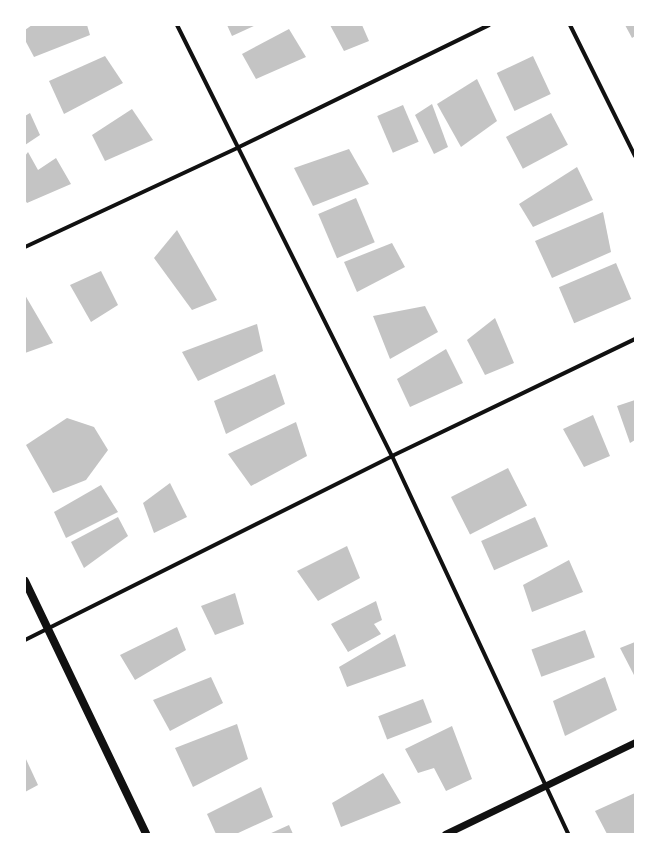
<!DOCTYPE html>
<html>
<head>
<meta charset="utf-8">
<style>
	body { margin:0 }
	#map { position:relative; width:660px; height:859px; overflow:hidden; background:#fff; font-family:"Source Sans 3",sans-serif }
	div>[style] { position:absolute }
	.building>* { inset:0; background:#c4c4c4; transform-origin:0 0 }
	.minor>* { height:4px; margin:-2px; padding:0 2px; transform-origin:2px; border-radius:2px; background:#111 }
	.tertiary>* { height:7px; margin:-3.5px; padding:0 3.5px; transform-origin:3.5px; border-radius:3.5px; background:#111 }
	.secondary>* { height:8px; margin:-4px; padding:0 4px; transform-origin:4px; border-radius:4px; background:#111 }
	span { translate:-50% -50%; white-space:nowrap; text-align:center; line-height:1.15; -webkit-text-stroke:3px #fff; paint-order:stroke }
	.frame { position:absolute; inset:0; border:26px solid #fff; pointer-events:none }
</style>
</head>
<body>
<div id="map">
	<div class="building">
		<i style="clip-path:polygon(32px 25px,87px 25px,90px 35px,34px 57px,25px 40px,25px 30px)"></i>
		<i style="clip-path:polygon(227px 25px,256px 25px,232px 36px)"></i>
		<i style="clip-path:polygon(330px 25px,362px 25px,369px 41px,344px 51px)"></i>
		<i style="clip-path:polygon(625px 25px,635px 25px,635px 36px,632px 38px)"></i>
		<i style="clip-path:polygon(289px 29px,306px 57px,256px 79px,242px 54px)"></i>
		<i style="clip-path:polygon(105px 56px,123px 83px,64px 114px,49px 81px)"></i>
		<i style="left:533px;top:56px;width:42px;height:40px;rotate:65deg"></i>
		<i style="clip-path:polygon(477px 79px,497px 121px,461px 147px,437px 104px)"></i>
		<i style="clip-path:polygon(432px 104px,448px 147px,434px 154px,415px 115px)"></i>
		<i style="left:403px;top:105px;width:40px;height:28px;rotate:67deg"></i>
		<i style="clip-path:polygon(132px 109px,153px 140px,105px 161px,92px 135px)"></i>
		<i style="clip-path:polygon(30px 113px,40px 135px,25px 145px,25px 116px)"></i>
		<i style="left:551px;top:113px;width:36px;height:51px;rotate:62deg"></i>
		<i style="clip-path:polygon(349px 149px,369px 184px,313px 206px,294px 168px)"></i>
		<i style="clip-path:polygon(28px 152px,38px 170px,56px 158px,71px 184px,27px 203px,25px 200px,25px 156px)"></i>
		<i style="clip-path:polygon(577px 167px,593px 200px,533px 227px,519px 204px)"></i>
		<i style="left:356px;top:198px;width:48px;height:41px;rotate:67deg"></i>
		<i style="clip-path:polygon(603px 212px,611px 252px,552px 278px,535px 241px)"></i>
		<i style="clip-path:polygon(177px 230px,217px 300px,192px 310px,154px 258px)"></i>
		<i style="clip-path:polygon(392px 243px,405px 267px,357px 292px,344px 262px)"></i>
		<i style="left:616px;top:263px;width:39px;height:62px;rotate:67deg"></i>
		<i style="clip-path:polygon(101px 271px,118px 305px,91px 322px,70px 285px)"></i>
		<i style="clip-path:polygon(25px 295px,53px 343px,25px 353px)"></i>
		<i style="clip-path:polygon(425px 306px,438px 332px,390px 359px,373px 316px)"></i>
		<i style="clip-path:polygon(495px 318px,514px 363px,485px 375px,467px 340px)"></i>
		<i style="clip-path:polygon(257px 324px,263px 351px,198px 381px,182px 352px)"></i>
		<i style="clip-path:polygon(446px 349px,463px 383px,410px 407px,397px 379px)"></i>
		<i style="clip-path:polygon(275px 374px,285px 404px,226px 434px,214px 401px)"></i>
		<i style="clip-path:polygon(635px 400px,635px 440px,630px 443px,617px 406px)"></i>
		<i style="clip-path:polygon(593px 415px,610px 456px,584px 467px,563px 429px)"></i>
		<i style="clip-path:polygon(67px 418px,94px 427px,108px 450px,86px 480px,53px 493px,26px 445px)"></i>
		<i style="clip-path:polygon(296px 422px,307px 456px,251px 486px,228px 454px)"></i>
		<i style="left:508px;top:468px;width:42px;height:64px;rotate:63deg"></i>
		<i style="clip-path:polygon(170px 483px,187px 517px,154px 533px,143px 503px)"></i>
		<i style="clip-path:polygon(101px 485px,118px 512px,66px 538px,54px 512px)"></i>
		<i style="clip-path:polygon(118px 517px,128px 536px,84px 568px,71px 542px)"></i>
		<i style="left:535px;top:517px;width:32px;height:59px;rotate:66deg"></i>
		<i style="clip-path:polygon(347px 546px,360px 578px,318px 601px,297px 571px)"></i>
		<i style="clip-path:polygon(569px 560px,583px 592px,532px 612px,523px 585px)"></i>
		<i style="clip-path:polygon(235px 593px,244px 624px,215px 635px,201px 606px)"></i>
		<i style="clip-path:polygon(376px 601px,382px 620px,374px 624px,381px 634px,348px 652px,331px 624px)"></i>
		<i style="clip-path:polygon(177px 627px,186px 650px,135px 680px,120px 655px)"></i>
		<i style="left:585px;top:630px;width:29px;height:57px;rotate:70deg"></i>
		<i style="clip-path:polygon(395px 634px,406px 666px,347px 687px,339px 667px)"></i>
		<i style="clip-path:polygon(635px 642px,635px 677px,620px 648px)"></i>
		<i style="clip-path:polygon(211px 677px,223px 703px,170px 731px,153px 700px)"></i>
		<i style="clip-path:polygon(605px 677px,617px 710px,565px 736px,553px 701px)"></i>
		<i style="left:423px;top:699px;width:25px;height:48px;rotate:69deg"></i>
		<i style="clip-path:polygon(237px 724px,248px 759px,193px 787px,175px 748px)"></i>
		<i style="clip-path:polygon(452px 726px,472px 779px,446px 791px,434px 768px,418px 773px,405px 749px)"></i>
		<i style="clip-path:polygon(25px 757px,38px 785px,25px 792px)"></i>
		<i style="clip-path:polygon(383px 773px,401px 803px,341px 827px,332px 803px)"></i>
		<i style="clip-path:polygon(261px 787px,273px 817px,236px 834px,216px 834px,207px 814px)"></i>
		<i style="clip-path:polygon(635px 793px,635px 834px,607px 834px,595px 811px)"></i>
		<i style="clip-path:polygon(289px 825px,293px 834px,269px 834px)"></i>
	</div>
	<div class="minor">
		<i style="left:177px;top:25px;width:482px;rotate:63.5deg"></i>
		<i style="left:392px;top:456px;width:417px;rotate:65deg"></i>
		<i style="left:570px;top:25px;width:146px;rotate:63.6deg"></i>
		<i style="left:25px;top:247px;width:236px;rotate:-25deg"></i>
		<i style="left:239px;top:147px;width:278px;rotate:-26deg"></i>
		<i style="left:25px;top:640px;width:411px;rotate:-26.6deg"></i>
		<i style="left:392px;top:456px;width:270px;rotate:-25.7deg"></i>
	</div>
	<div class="tertiary">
		<i style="left:445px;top:834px;width:211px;rotate:-25.8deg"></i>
	</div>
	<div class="secondary">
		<i style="left:25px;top:581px;width:280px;rotate:64.4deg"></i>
	</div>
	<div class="frame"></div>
</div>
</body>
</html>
